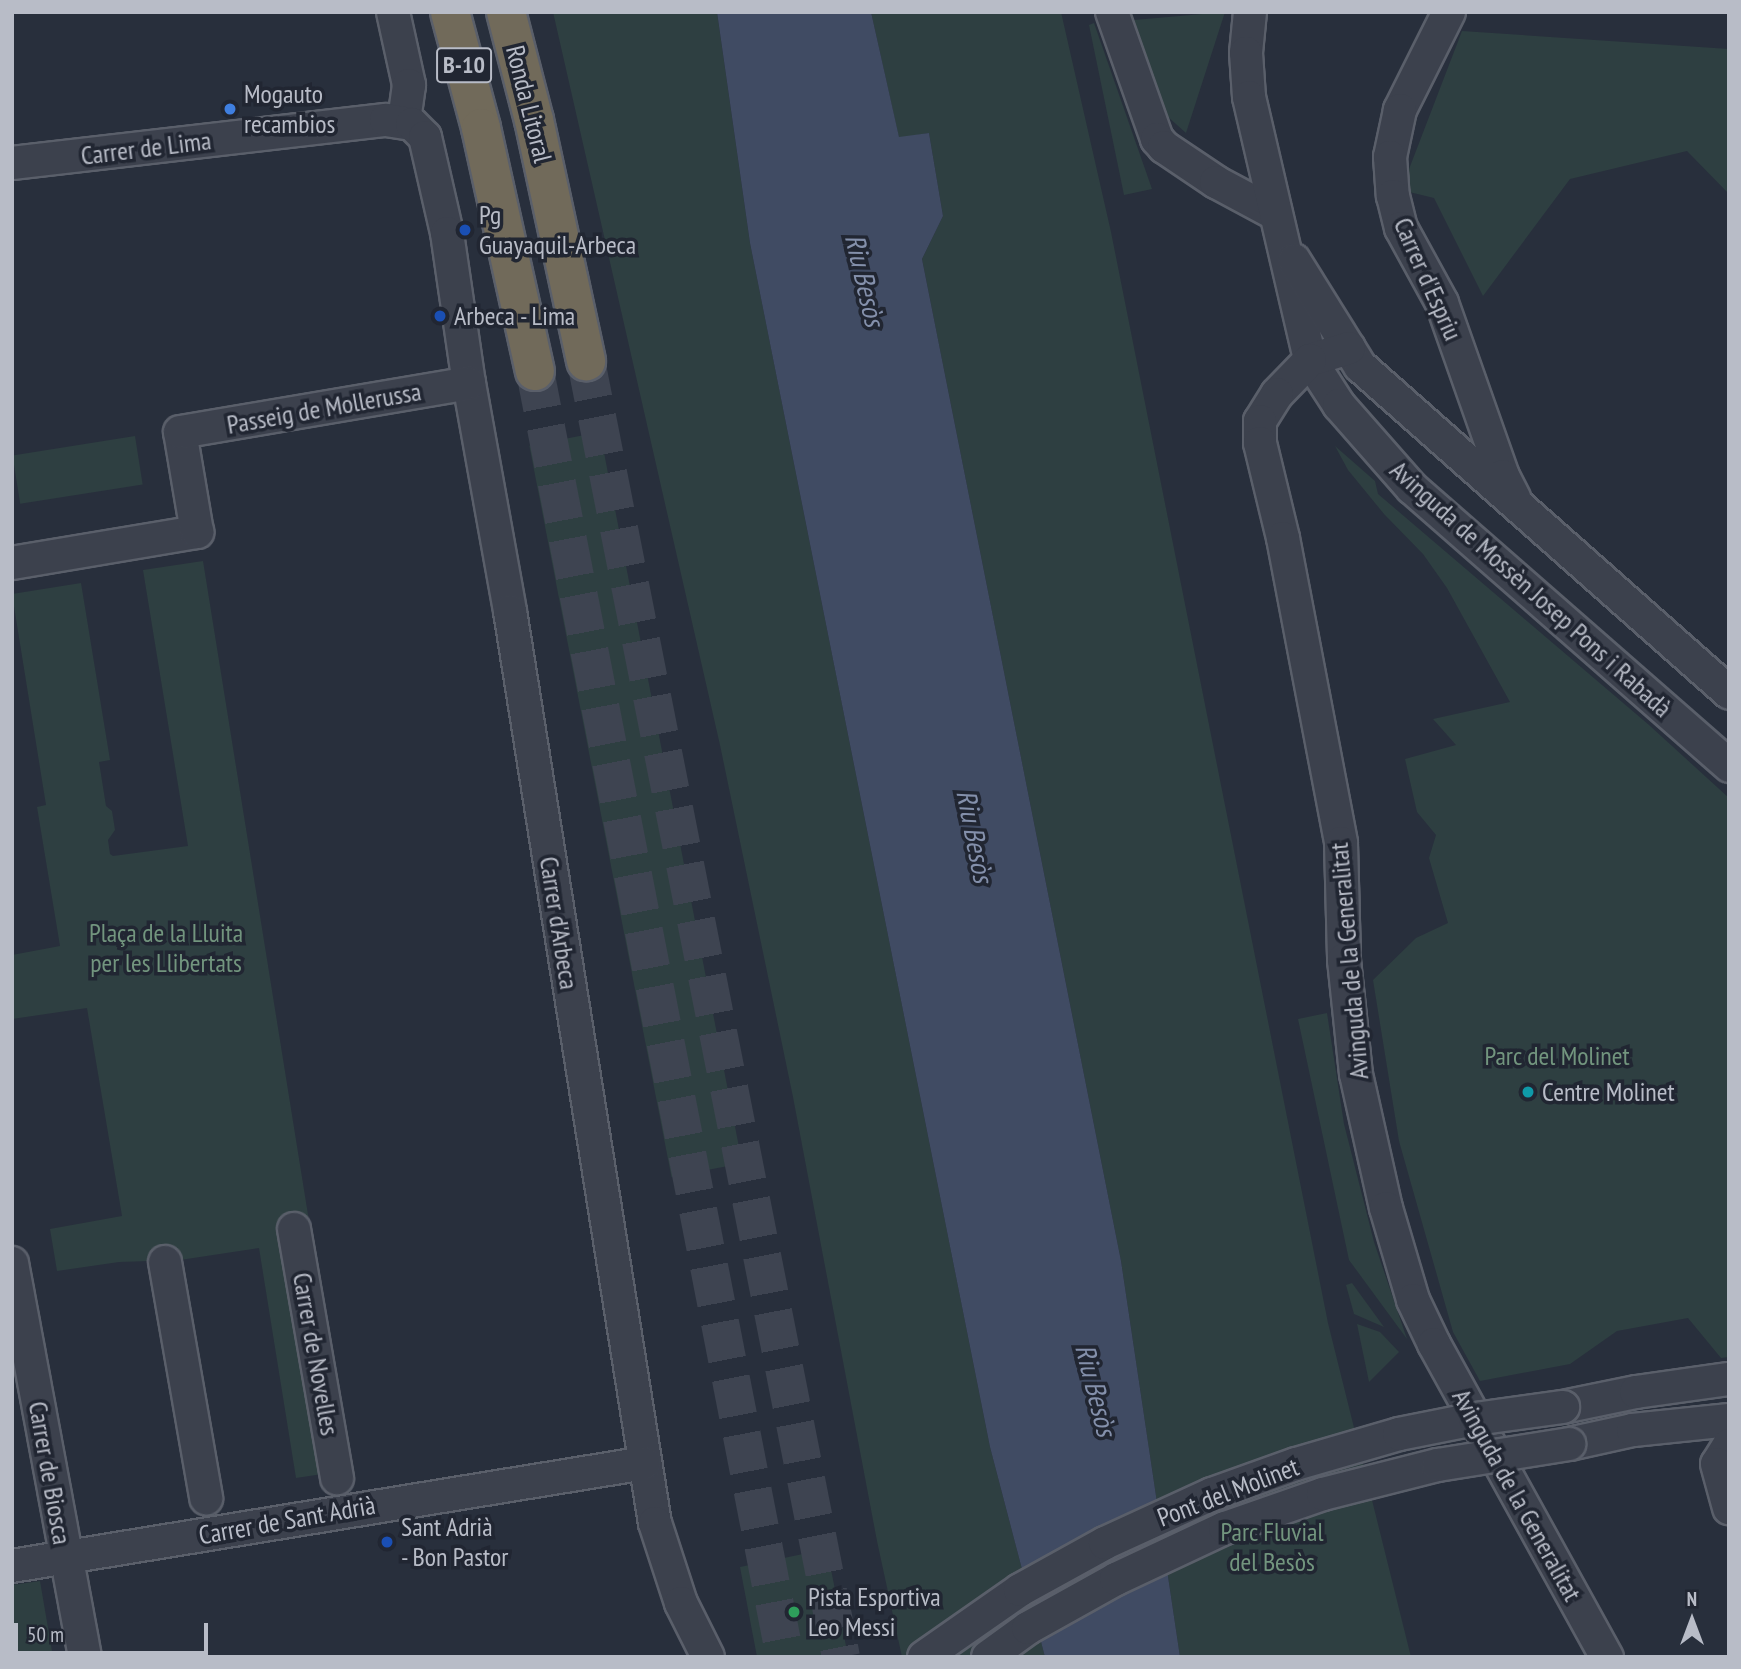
<!DOCTYPE html>
<html>
<head>
<meta charset="utf-8">
<style>
	body { margin:0 }
	#map { position:relative; width:1741px; height:1669px; overflow:hidden; background:#282f3c; font-family:"PT Sans Narrow",sans-serif }
	div>[style] { position:absolute }
	.green>* { inset:0; background:#2e3f41; transform-origin:0 0 }
	.water>* { inset:0; background:#404b63 }
	.highway-tunnel>* { height:38px; margin-top:-19px; transform-origin:0; background:repeating-linear-gradient(90deg,#3e4451 0 38px,transparent 0 57px) }
	.roads { filter:drop-shadow(2px 0 #5a5f6a) drop-shadow(-2px 0 #5a5f6a) drop-shadow(0 2px #5a5f6a) drop-shadow(0 -2px #5a5f6a) }
	.minor>* { height:32px; margin:-16px; padding:0 16px; transform-origin:16px; border-radius:16px; background:#3c414d }
	.highway>* { height:38px; margin:-19px; padding:0 19px; transform-origin:19px; border-radius:19px; background:#716a5a }
	.bridges { filter:drop-shadow(2px 0 #5a5f6a) drop-shadow(-2px 0 #5a5f6a) drop-shadow(0 2px #5a5f6a) drop-shadow(0 -2px #5a5f6a) }
	.minor-bridge>* { height:32px; margin:-16px; padding:0 16px; transform-origin:16px; border-radius:16px; background:#3c414d }
	.dots>* { width:19px; height:19px; translate:-50% -50%; box-sizing:border-box; border:4px solid #212632; border-radius:50% }
	span { translate:-50% -50%; white-space:nowrap; text-align:center; line-height:1.15; -webkit-text-stroke:7px #212632; paint-order:stroke }
	.shield-label span { padding:2px 5px; background:#212632; border:2px solid; border-radius:5px; -webkit-text-stroke-width:0 }
	.shield-label { font-size:24px; color:#b8bcc7; font-weight:700 }
	.poi-label { font-size:26px; color:#b8bcc7 }
	.left { translate:0 -50%; text-align:left }
	.street-label { font-size:26px; color:#b8bcc7 }
	.park-label { font-size:26px; color:#72957e }
	.water-label { font-size:28px; color:#8490ab; font-style:italic }
	.frame { position:absolute; inset:0; border:14px solid #b8bcc7; pointer-events:none }
	.north { position:absolute; left:1657px; top:1585px; width:70px; height:70px; -webkit-text-stroke:5px #212632; paint-order:stroke; rotate:0deg; font-size:19px; font-weight:700; line-height:28px; text-align:center; color:#b8bcc7 }
	.north::after { content:''; display:block; margin:auto; width:24px; height:32px; background:#b8bcc7; clip-path:polygon(50% 0,100% 100%,50% 72%,0 100%) }
	.scale { position:absolute; left:14px; top:1623px; width:194px; height:32px; box-sizing:border-box; border:4px solid #b8bcc7; border-top:0; padding-left:9px; font-size:21px; line-height:24px; white-space:nowrap; color:#b8bcc7; -webkit-text-stroke:5px #212632; paint-order:stroke }
</style>
</head>
<body>
<div id="map">
	<div class="green">
		<i style="clip-path:polygon(553px 12px,717px 12px,750px 243px,990px 1447px,1045px 1657px,902px 1657px,877px 1541px,793px 1097px,720px 745px)"></i>
		<i style="clip-path:polygon(871px 12px,1061px 12px,1111px 232px,1328px 1323px,1411px 1657px,1180px 1657px,1121px 1261px,922px 259px,943px 216px,929px 133px,899px 138px)"></i>
		<i style="clip-path:polygon(1225px 12px,1186px 133px,1167px 116px,1134px 20px)"></i>
		<i style="clip-path:polygon(1094px 23px,1152px 189px,1124px 195px,1089px 25px)"></i>
		<i style="clip-path:polygon(1462px 31px,1729px 49px,1729px 194px,1687px 151px,1570px 179px,1483px 296px,1434px 198px,1401px 190px)"></i>
		<i style="left:600px;top:432px;width:745px;height:72px;rotate:79deg"></i>
		<i style="left:135px;top:436px;width:49px;height:124px;rotate:81deg"></i>
		<i style="clip-path:polygon(1335px 446px,1375px 481px,1378px 494px,1649px 725px,1729px 798px,1729px 1357px,1721px 1358px,1688px 1318px,1617px 1331px,1570px 1364px,1480px 1381px,1453px 1332px,1399px 1141px,1373px 980px,1416px 938px,1448px 923px,1429px 858px,1436px 835px,1417px 812px,1405px 759px,1456px 745px,1433px 719px,1510px 702px,1447px 588px,1423px 554px,1384px 514px,1348px 470px)"></i>
		<i style="clip-path:polygon(203px 561px,349px 1470px,296px 1478px,259px 1248px,180px 1260px,119px 1262px,57px 1271px,50px 1229px,122px 1216px,87px 1008px,12px 1019px,12px 955px,60px 946px,37px 807px,46px 805px,12px 594px,81px 583px,110px 760px,99px 762px,106px 806px,112px 811px,115px 830px,108px 840px,110px 854px,113px 856px,188px 846px,143px 570px)"></i>
		<i style="clip-path:polygon(1327px 1013px,1344px 1124px,1374px 1242px,1407px 1339px,1349px 1260px,1298px 1019px)"></i>
		<i style="clip-path:polygon(1352px 1283px,1384px 1327px,1354px 1314px,1346px 1285px)"></i>
		<i style="clip-path:polygon(1357px 1324px,1380px 1332px,1399px 1352px,1369px 1382px)"></i>
		<i style="clip-path:polygon(827px 1549px,848px 1656px,757px 1657px,740px 1567px)"></i>
		<i style="clip-path:polygon(40px 1581px,53px 1657px,12px 1657px,12px 1585px)"></i>
	</div>
	<div class="water">
		<i style="clip-path:polygon(717px 12px,871px 12px,899px 137px,929px 133px,943px 216px,922px 259px,1121px 1261px,1180px 1657px,1045px 1657px,990px 1447px,750px 243px)"></i>
	</div>
	<div class="highway-tunnel">
		<i style="left:586px;top:361px;width:1321px;rotate:78.87deg"></i>
		<i style="left:535px;top:371px;width:1310px;rotate:79deg"></i>
	</div>
	<div class="roads">
		<div class="minor">
			<i style="left:393px;top:12px;width:75px;rotate:77.6deg"></i>
			<i style="left:409px;top:85px;width:36px;rotate:98deg"></i>
			<i style="left:1112px;top:12px;width:135px;rotate:70.5deg"></i>
			<i style="left:1157px;top:139px;width:11px;rotate:49deg"></i>
			<i style="left:1164px;top:147px;width:63px;rotate:33.9deg"></i>
			<i style="left:1216px;top:182px;width:66px;rotate:28.1deg"></i>
			<i style="left:1250px;top:12px;width:41px;rotate:95.6deg"></i>
			<i style="left:1246px;top:53px;width:44px;rotate:86.1deg"></i>
			<i style="left:1249px;top:97px;width:270px;rotate:76.9deg"></i>
			<i style="left:1310px;top:360px;width:54px;rotate:57.2deg"></i>
			<i style="left:1339px;top:405px;width:111px;rotate:48.7deg"></i>
			<i style="left:1412px;top:488px;width:422px;rotate:41.2deg"></i>
			<i style="left:1449px;top:12px;width:110px;rotate:116.6deg"></i>
			<i style="left:1400px;top:110px;width:48px;rotate:102deg"></i>
			<i style="left:1390px;top:157px;width:39px;rotate:86deg"></i>
			<i style="left:1393px;top:196px;width:33px;rotate:76deg"></i>
			<i style="left:1401px;top:228px;width:85px;rotate:61.3deg"></i>
			<i style="left:1442px;top:303px;width:183px;rotate:70.6deg"></i>
			<i style="left:1503px;top:476px;width:25px;rotate:63deg"></i>
			<i style="left:12px;top:163px;width:376px;rotate:-6.6deg"></i>
			<i style="left:386px;top:120px;width:26px;rotate:9deg"></i>
			<i style="left:412px;top:124px;width:18px;rotate:45deg"></i>
			<i style="left:425px;top:137px;width:98px;rotate:77.1deg"></i>
			<i style="left:447px;top:233px;width:152px;rotate:81.7deg"></i>
			<i style="left:469px;top:383px;width:232px;rotate:79.8deg"></i>
			<i style="left:510px;top:611px;width:923px;rotate:80.97deg"></i>
			<i style="left:655px;top:1523px;width:84px;rotate:72deg"></i>
			<i style="left:681px;top:1603px;width:60px;rotate:63.4deg"></i>
			<i style="left:1294px;top:260px;width:125px;rotate:58.1deg"></i>
			<i style="left:1360px;top:366px;width:493px;rotate:41.5deg"></i>
			<i style="left:1349px;top:348px;width:41px;rotate:162.9deg"></i>
			<i style="left:1310px;top:360px;width:47px;rotate:134.1deg"></i>
			<i style="left:1277px;top:394px;width:32px;rotate:122deg"></i>
			<i style="left:1260px;top:421px;width:22px;rotate:90deg"></i>
			<i style="left:1260px;top:443px;width:98px;rotate:76.4deg"></i>
			<i style="left:1283px;top:538px;width:310px;rotate:79.2deg"></i>
			<i style="left:1341px;top:843px;width:117px;rotate:88.5deg"></i>
			<i style="left:1344px;top:960px;width:115px;rotate:84deg"></i>
			<i style="left:1356px;top:1074px;width:137px;rotate:77.4deg"></i>
			<i style="left:1386px;top:1208px;width:96px;rotate:73.6deg"></i>
			<i style="left:1413px;top:1300px;width:49px;rotate:64.5deg"></i>
			<i style="left:1434px;top:1344px;width:358px;rotate:61.1deg"></i>
			<i style="left:12px;top:563px;width:188px;rotate:-9.5deg"></i>
			<i style="left:197px;top:532px;width:101px;rotate:-99.6deg"></i>
			<i style="left:180px;top:432px;width:293px;rotate:-9.6deg"></i>
			<i style="left:294px;top:1229px;width:253px;rotate:80.2deg"></i>
			<i style="left:165px;top:1262px;width:240px;rotate:80.1deg"></i>
			<i style="left:12px;top:1263px;width:401px;rotate:79.5deg"></i>
			<i style="left:1563px;top:1407px;width:75px;rotate:-11.6deg"></i>
			<i style="left:1636px;top:1392px;width:94px;rotate:-8deg"></i>
			<i style="left:1569px;top:1444px;width:66px;rotate:-12.3deg"></i>
			<i style="left:1633px;top:1430px;width:97px;rotate:-5.9deg"></i>
			<i style="left:1729px;top:1445px;width:22px;rotate:122deg"></i>
			<i style="left:1717px;top:1464px;width:46px;rotate:74.7deg"></i>
			<i style="left:12px;top:1566px;width:641px;rotate:-9.24deg"></i>
		</div>
		<div class="highway">
			<i style="left:450px;top:12px;width:120px;rotate:75deg"></i>
			<i style="left:481px;top:128px;width:249px;rotate:77.5deg"></i>
			<i style="left:506px;top:12px;width:112px;rotate:75.5deg"></i>
			<i style="left:534px;top:120px;width:247px;rotate:77.8deg"></i>
		</div>
	</div>
	<div class="bridges">
		<div class="minor-bridge">
			<i style="left:924px;top:1657px;width:117px;rotate:-34.9deg"></i>
			<i style="left:1020px;top:1590px;width:97px;rotate:-28.9deg"></i>
			<i style="left:1105px;top:1543px;width:118px;rotate:-24.6deg"></i>
			<i style="left:1212px;top:1494px;width:89px;rotate:-19.7deg"></i>
			<i style="left:1296px;top:1464px;width:107px;rotate:-16.2deg"></i>
			<i style="left:1399px;top:1434px;width:77px;rotate:-11.2deg"></i>
			<i style="left:1475px;top:1419px;width:89px;rotate:-7.8deg"></i>
			<i style="left:988px;top:1657px;width:49px;rotate:-35.9deg"></i>
			<i style="left:1028px;top:1628px;width:101px;rotate:-29.1deg"></i>
			<i style="left:1116px;top:1579px;width:120px;rotate:-25.1deg"></i>
			<i style="left:1225px;top:1528px;width:104px;rotate:-19.1deg"></i>
			<i style="left:1323px;top:1494px;width:119px;rotate:-14.2deg"></i>
			<i style="left:1438px;top:1465px;width:133px;rotate:-9.1deg"></i>
		</div>
	</div>
	<div class="dots">
		<i style="left:230px;top:109px;background:#3f7fe0"></i>
		<i style="left:465px;top:230px;background:#1a4fb4"></i>
		<i style="left:440px;top:316px;background:#1a4fb4"></i>
		<i style="left:1528px;top:1092px;background:#0f9aa8"></i>
		<i style="left:387px;top:1542px;background:#1a4fb4"></i>
		<i style="left:794px;top:1612px;background:#2e9e5b"></i>
	</div>
	<div class="shield-label">
		<span style="left:464px;top:65px">B-10</span>
	</div>
	<div class="poi-label">
		<span class="left" style="left:244px;top:109px">Mogauto<br>recambios</span>
		<span class="left" style="left:479px;top:230px">Pg<br>Guayaquil-Arbeca</span>
		<span class="left" style="left:454px;top:316px">Arbeca - Lima</span>
		<span class="left" style="left:1542px;top:1092px">Centre Molinet</span>
		<span class="left" style="left:401px;top:1542px">Sant Adrià<br>- Bon Pastor</span>
		<span class="left" style="left:808px;top:1612px">Pista Esportiva<br>Leo Messi</span>
	</div>
	<div class="street-label">
		<span style="left:529px;top:104px;rotate:76deg">Ronda Litoral</span>
		<span style="left:146px;top:148px;rotate:-7deg">Carrer de Lima</span>
		<span style="left:1428px;top:279px;rotate:66deg">Carrer d'Espriu</span>
		<span style="left:324px;top:408px;rotate:-10deg">Passeig de Mollerussa</span>
		<span style="left:1531px;top:589px;rotate:42deg">Avinguda de Mossèn Josep Pons i Rabadà</span>
		<span style="left:559px;top:923px;rotate:81deg">Carrer d'Arbeca</span>
		<span style="left:1349px;top:961px;rotate:-95deg">Avinguda de la Generalitat</span>
		<span style="left:316px;top:1354px;rotate:80deg">Carrer de Novelles</span>
		<span style="left:50px;top:1473px;rotate:80deg">Carrer de Biosca</span>
		<span style="left:1228px;top:1492px;rotate:-21deg">Pont del Molinet</span>
		<span style="left:1517px;top:1495px;rotate:61deg">Avinguda de la Generalitat</span>
		<span style="left:287px;top:1520px;rotate:-10deg">Carrer de Sant Adrià</span>
	</div>
	<div class="park-label">
		<span style="left:166px;top:948px">Plaça de la Lluita<br>per les Llibertats</span>
		<span style="left:1557px;top:1056px">Parc del Molinet</span>
		<span style="left:1272px;top:1547px">Parc Fluvial<br>del Besòs</span>
	</div>
	<div class="water-label">
		<span style="left:865px;top:280px;rotate:77deg">Riu Besòs</span>
		<span style="left:975px;top:836px;rotate:79deg">Riu Besòs</span>
		<span style="left:1096px;top:1390px;rotate:76deg">Riu Besòs</span>
	</div>
	<div class="frame"></div>
	<div class="north">N</div>
	<div class="scale">50 m</div>
</div>
</body>
</html>
